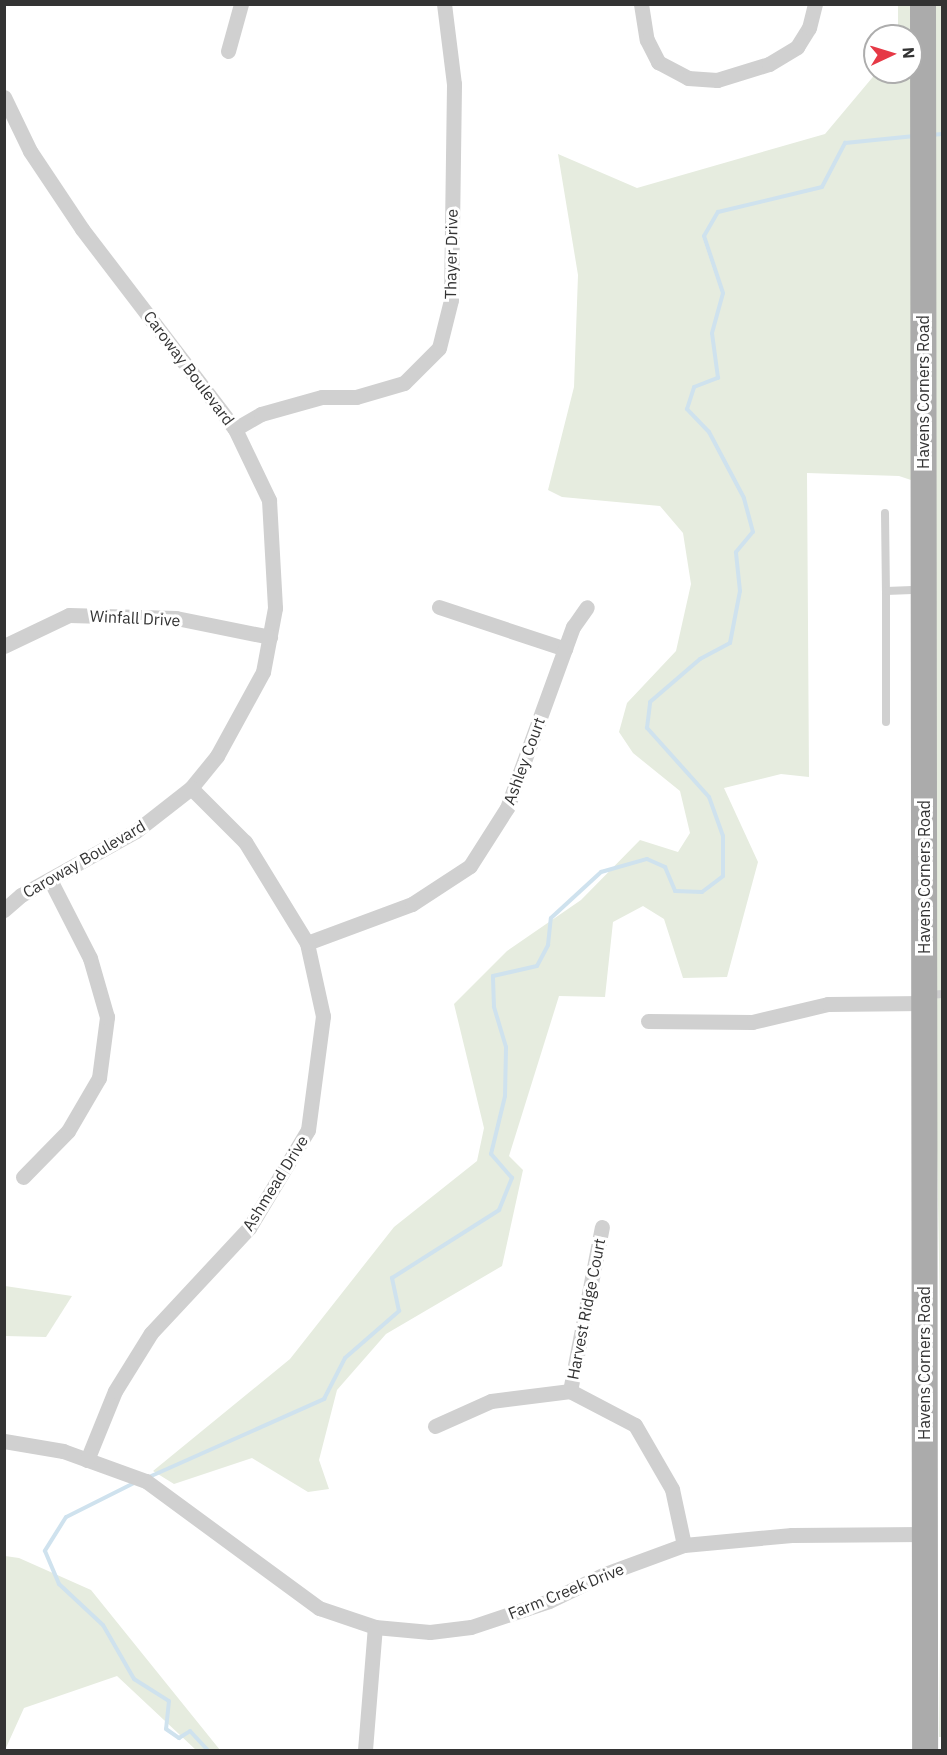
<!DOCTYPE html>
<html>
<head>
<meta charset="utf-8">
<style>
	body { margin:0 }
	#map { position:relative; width:947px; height:1755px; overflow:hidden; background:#fff; font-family:"IBM Plex Sans",sans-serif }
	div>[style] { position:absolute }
	.green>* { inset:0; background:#e6ecdf }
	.stream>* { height:4px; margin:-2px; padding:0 2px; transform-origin:2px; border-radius:2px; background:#cfe2ee }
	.lane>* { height:8px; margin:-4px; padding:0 4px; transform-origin:4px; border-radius:4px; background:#d0d0d0 }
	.street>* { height:15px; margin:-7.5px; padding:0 7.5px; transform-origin:7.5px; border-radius:7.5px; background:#d0d0d0 }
	.primary>* { height:26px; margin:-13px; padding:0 13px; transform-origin:13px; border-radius:13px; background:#ababab }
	span { translate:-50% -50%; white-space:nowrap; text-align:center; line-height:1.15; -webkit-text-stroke:6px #fff; paint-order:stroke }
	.street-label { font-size:16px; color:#333 }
	.frame { position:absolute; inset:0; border:6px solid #333; pointer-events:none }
	.north { position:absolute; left:863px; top:24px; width:60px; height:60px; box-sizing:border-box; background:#fff; border:2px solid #adadad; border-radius:50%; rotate:86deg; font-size:16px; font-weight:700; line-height:24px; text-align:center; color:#333 }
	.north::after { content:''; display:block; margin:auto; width:21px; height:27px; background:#e63946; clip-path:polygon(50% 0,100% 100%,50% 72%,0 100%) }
</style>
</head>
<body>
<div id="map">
	<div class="green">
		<i style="clip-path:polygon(898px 5px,911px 5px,917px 482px,899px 476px,807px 473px,809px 777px,781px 774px,724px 788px,758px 862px,727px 977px,683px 978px,664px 919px,643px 906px,613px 922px,605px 997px,559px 996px,509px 1156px,523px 1170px,502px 1266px,386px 1334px,337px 1390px,319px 1460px,329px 1489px,308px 1492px,252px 1458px,174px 1484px,153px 1471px,290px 1359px,394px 1227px,477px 1161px,484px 1128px,454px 1004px,507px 951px,581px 900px,640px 840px,678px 852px,690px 833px,680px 791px,633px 753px,619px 732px,627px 703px,676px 651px,691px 584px,683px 533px,660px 506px,562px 497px,548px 490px,574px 387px,578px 275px,558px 154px,637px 188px,825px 134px,877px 72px,911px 72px,911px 36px,898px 36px)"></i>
		<i style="clip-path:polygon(933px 5px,942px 5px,942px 1737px,939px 1737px,942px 1424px,934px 983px)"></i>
		<i style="clip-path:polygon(4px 1286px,5px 1286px,72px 1296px,46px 1337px,5px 1336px)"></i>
		<i style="clip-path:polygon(5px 1556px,19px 1558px,91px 1590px,220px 1750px,196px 1750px,117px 1676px,24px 1708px,5px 1750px)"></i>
	</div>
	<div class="stream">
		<i style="left:931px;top:135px;width:11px;rotate:-5deg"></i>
		<i style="left:149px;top:1477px;width:192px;rotate:-24deg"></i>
		<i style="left:324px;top:1399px;width:46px;rotate:-62.9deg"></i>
		<i style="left:345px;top:1358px;width:72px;rotate:-41deg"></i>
		<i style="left:399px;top:1311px;width:34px;rotate:-102deg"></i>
		<i style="left:392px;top:1278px;width:127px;rotate:-32.4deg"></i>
		<i style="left:499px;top:1210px;width:35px;rotate:-68deg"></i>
		<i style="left:512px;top:1178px;width:32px;rotate:-131deg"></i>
		<i style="left:491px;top:1154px;width:60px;rotate:-76.4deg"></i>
		<i style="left:505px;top:1096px;width:49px;rotate:-88.8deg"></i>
		<i style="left:506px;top:1047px;width:42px;rotate:-106.7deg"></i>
		<i style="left:494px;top:1007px;width:31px;rotate:-92deg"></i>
		<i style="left:493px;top:976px;width:45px;rotate:-12.8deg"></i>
		<i style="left:537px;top:966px;width:24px;rotate:-62deg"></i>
		<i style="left:548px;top:945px;width:27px;rotate:-84deg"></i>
		<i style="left:551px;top:918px;width:68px;rotate:-42.6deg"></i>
		<i style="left:601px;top:872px;width:48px;rotate:-15.8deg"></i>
		<i style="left:647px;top:859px;width:20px;rotate:24deg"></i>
		<i style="left:665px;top:867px;width:26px;rotate:67deg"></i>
		<i style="left:675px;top:891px;width:27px;rotate:2deg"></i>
		<i style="left:702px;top:892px;width:26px;rotate:-37deg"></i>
		<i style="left:723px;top:876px;width:40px;rotate:-90deg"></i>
		<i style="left:723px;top:836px;width:41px;rotate:-109.7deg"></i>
		<i style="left:709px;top:797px;width:93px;rotate:-131.9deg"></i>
		<i style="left:647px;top:728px;width:26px;rotate:-83deg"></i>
		<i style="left:650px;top:702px;width:66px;rotate:-40.7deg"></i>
		<i style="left:700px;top:659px;width:34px;rotate:-28deg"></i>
		<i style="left:730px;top:643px;width:53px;rotate:-79.1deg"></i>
		<i style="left:740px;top:591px;width:39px;rotate:-96deg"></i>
		<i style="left:736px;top:552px;width:26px;rotate:-50deg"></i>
		<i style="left:753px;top:532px;width:35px;rotate:-105deg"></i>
		<i style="left:744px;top:498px;width:75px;rotate:-117.9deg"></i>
		<i style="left:709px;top:432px;width:32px;rotate:-134deg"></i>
		<i style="left:687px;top:409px;width:23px;rotate:-72deg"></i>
		<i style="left:694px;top:387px;width:26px;rotate:-21deg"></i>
		<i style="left:718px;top:378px;width:45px;rotate:-97.6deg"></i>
		<i style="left:712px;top:333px;width:41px;rotate:-74.6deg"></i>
		<i style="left:723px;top:293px;width:60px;rotate:-108.4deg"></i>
		<i style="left:704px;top:236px;width:28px;rotate:-60deg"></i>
		<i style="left:718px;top:212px;width:107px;rotate:-13.5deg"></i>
		<i style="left:822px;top:187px;width:50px;rotate:-62.4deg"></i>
		<i style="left:845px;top:143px;width:70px;rotate:-5.7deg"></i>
		<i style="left:136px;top:1482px;width:78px;rotate:153.4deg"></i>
		<i style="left:66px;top:1517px;width:40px;rotate:122deg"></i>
		<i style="left:45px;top:1551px;width:36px;rotate:67deg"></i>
		<i style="left:59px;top:1584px;width:60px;rotate:43deg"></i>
		<i style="left:103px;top:1625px;width:62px;rotate:60.1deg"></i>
		<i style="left:134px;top:1679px;width:41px;rotate:32.2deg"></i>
		<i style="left:169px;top:1701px;width:28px;rotate:96deg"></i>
		<i style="left:166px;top:1729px;width:16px;rotate:35deg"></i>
		<i style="left:179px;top:1738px;width:13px;rotate:-32deg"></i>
		<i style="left:190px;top:1731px;width:26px;rotate:47deg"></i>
	</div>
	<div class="lane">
		<i style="left:885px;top:513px;width:78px;rotate:89.3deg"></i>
		<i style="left:886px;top:722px;width:131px;rotate:-90deg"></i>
		<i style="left:886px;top:591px;width:33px;rotate:-2deg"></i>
		<i style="left:929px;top:995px;width:13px;rotate:-4deg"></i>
	</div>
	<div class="street">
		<i style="left:641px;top:4px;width:36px;rotate:81deg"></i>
		<i style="left:647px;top:40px;width:25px;rotate:63deg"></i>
		<i style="left:658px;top:62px;width:34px;rotate:28deg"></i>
		<i style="left:688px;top:78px;width:29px;rotate:4deg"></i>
		<i style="left:717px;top:80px;width:54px;rotate:-17.1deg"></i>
		<i style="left:769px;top:64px;width:33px;rotate:-31deg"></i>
		<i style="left:797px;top:47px;width:22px;rotate:-58deg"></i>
		<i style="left:809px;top:28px;width:25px;rotate:-76deg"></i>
		<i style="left:228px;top:51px;width:49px;rotate:-74.5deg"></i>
		<i style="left:4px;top:97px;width:60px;rotate:64.3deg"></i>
		<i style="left:30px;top:151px;width:94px;rotate:56.3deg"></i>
		<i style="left:82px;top:229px;width:252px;rotate:52.6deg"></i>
		<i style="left:235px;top:429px;width:79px;rotate:64.4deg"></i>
		<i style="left:269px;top:500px;width:108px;rotate:86.8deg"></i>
		<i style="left:275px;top:608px;width:65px;rotate:100.6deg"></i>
		<i style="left:263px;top:672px;width:96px;rotate:118.7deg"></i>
		<i style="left:217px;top:756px;width:41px;rotate:129.1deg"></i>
		<i style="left:191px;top:788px;width:70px;rotate:142deg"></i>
		<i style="left:136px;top:831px;width:132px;rotate:150.9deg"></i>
		<i style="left:21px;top:895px;width:23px;rotate:139deg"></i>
		<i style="left:235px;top:429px;width:30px;rotate:-30deg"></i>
		<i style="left:261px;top:414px;width:63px;rotate:-15.6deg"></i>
		<i style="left:322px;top:397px;width:34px"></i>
		<i style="left:356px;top:397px;width:50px;rotate:-16.3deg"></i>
		<i style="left:404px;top:383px;width:49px;rotate:-45deg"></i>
		<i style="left:439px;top:348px;width:49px;rotate:-76deg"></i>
		<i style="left:451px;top:300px;width:216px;rotate:-89.2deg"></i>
		<i style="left:454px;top:84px;width:81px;rotate:-97.1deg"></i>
		<i style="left:439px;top:607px;width:133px;rotate:18.4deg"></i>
		<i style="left:4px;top:646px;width:72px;rotate:-25.5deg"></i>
		<i style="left:69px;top:615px;width:107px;rotate:1.6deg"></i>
		<i style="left:176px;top:618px;width:96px;rotate:11.4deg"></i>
		<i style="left:307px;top:943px;width:112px;rotate:-20.4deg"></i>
		<i style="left:412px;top:904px;width:69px;rotate:-33.2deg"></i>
		<i style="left:470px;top:866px;width:69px;rotate:-57.5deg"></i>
		<i style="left:507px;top:808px;width:193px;rotate:-70deg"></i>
		<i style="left:573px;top:627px;width:24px;rotate:-55deg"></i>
		<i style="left:648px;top:1021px;width:104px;rotate:0.6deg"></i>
		<i style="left:752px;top:1022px;width:78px;rotate:-13.3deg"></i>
		<i style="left:828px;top:1004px;width:96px;rotate:-0.6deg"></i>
		<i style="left:23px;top:1177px;width:64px;rotate:-45.6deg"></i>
		<i style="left:68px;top:1131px;width:61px;rotate:-59.7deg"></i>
		<i style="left:99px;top:1078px;width:62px;rotate:-82.5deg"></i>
		<i style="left:107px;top:1017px;width:61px;rotate:-106.1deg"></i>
		<i style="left:90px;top:958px;width:88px;rotate:-117.1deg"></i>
		<i style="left:570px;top:1391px;width:167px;rotate:-79deg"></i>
		<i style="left:435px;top:1426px;width:61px;rotate:-24.1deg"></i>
		<i style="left:491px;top:1401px;width:80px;rotate:-7.2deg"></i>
		<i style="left:570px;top:1391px;width:73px;rotate:27.6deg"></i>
		<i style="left:635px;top:1425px;width:74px;rotate:60deg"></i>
		<i style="left:672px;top:1489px;width:57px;rotate:77.9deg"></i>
		<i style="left:4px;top:1441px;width:60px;rotate:9.6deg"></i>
		<i style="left:63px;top:1451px;width:88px;rotate:19.9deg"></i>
		<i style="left:146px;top:1481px;width:215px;rotate:36.3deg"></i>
		<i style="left:319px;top:1608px;width:59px;rotate:18.7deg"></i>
		<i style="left:375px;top:1627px;width:55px;rotate:5.2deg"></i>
		<i style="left:430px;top:1632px;width:41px;rotate:-7deg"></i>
		<i style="left:471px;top:1627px;width:82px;rotate:-18.4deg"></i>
		<i style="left:549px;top:1601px;width:62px;rotate:-25.7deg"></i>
		<i style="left:605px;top:1574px;width:84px;rotate:-20.2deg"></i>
		<i style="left:684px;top:1545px;width:108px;rotate:-5.3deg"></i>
		<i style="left:792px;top:1535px;width:132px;rotate:-0.4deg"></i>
		<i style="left:87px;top:1460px;width:74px;rotate:-67.9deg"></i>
		<i style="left:115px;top:1391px;width:68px;rotate:-58.2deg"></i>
		<i style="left:151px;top:1333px;width:144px;rotate:-47deg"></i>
		<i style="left:249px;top:1228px;width:114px;rotate:-59deg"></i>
		<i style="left:308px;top:1130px;width:115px;rotate:-82.5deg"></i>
		<i style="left:323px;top:1016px;width:75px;rotate:-102.4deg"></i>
		<i style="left:307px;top:943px;width:119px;rotate:-121.5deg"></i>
		<i style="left:245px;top:842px;width:76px;rotate:-135deg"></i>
		<i style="left:365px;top:1750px;width:123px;rotate:-85.4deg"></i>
	</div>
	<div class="primary">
		<i style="left:923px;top:4px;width:1746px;rotate:89.93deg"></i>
	</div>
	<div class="street-label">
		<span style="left:451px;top:254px;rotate:-89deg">Thayer Drive</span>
		<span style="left:189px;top:368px;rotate:53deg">Caroway Boulevard</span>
		<span style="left:923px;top:392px;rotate:-90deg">Havens Corners Road</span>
		<span style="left:135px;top:618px;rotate:3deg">Winfall Drive</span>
		<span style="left:524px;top:761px;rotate:-70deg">Ashley Court</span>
		<span style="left:84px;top:859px;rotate:-30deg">Caroway Boulevard</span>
		<span style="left:924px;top:877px;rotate:-90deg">Havens Corners Road</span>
		<span style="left:275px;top:1183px;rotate:-58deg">Ashmead Drive</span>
		<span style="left:586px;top:1309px;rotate:-79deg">Harvest Ridge Court</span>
		<span style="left:924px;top:1363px;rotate:-90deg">Havens Corners Road</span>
		<span style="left:566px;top:1591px;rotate:-22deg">Farm Creek Drive</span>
	</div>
	<div class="frame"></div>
	<div class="north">N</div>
</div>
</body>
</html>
